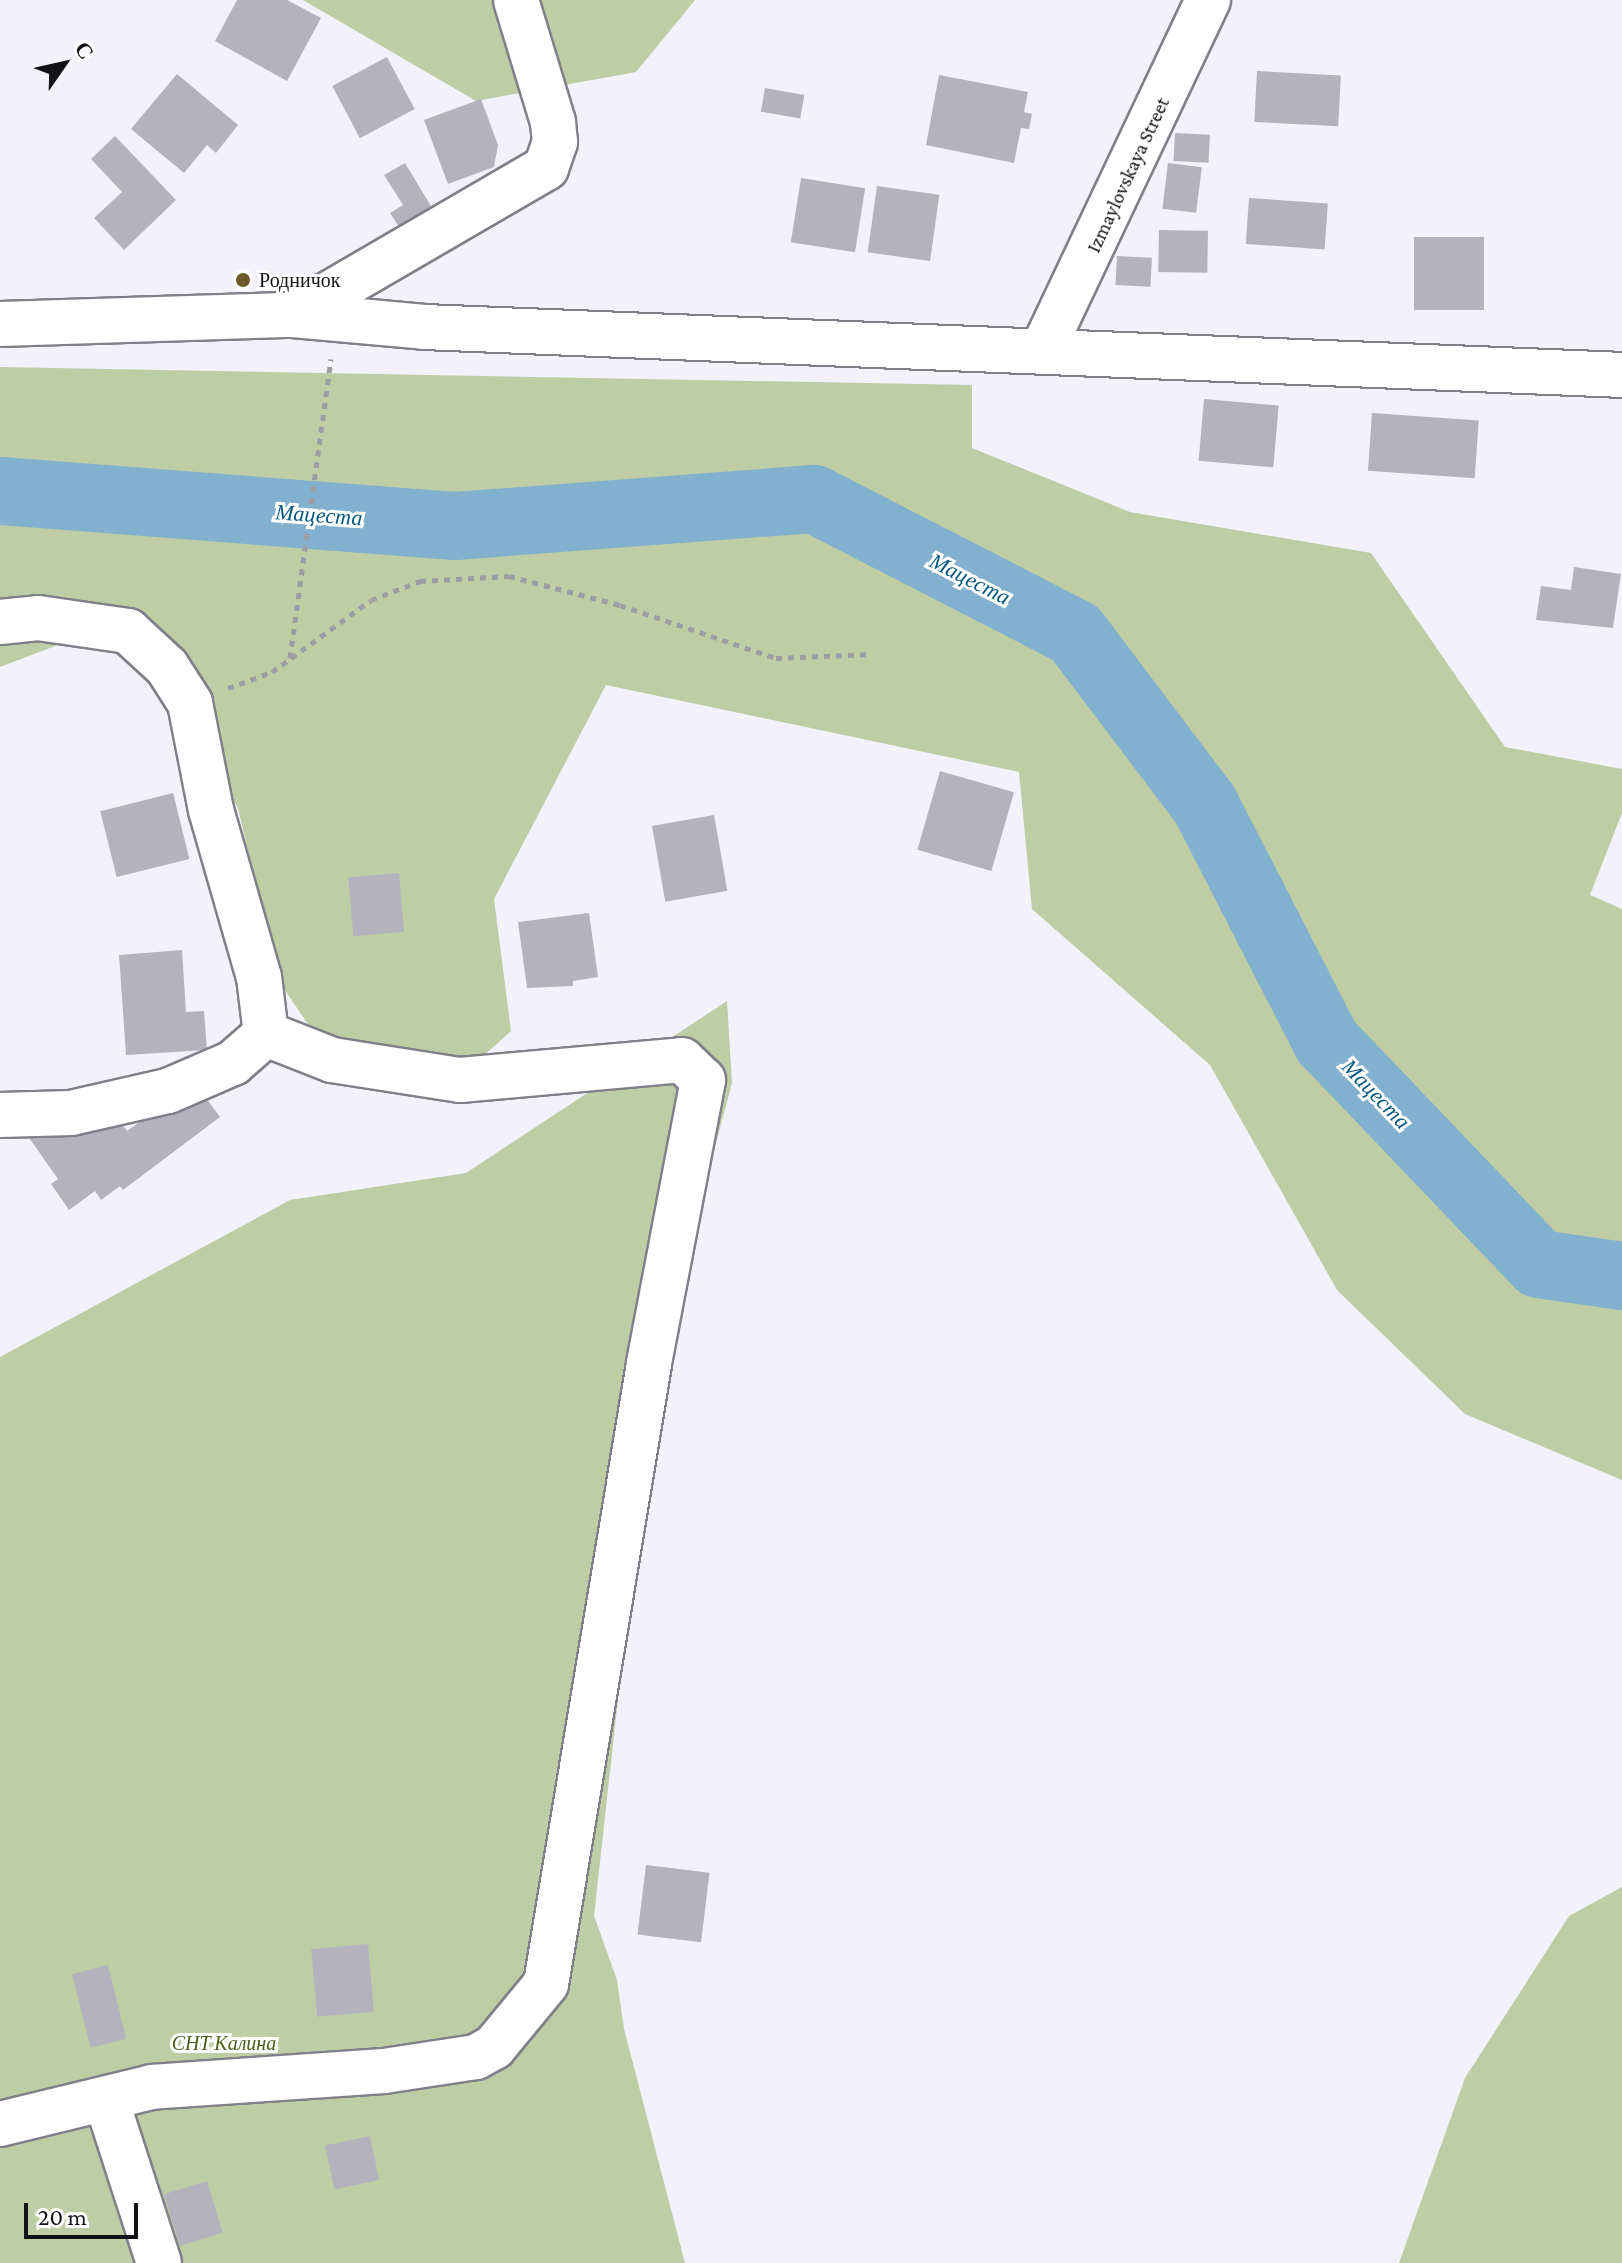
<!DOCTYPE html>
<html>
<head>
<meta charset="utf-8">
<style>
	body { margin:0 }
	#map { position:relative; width:1622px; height:2263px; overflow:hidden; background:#f2f1fc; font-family:"Crimson Pro",serif }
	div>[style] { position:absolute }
	.green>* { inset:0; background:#becda4 }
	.river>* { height:68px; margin:-34px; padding:0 34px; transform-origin:34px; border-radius:34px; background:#82b0cf }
	.building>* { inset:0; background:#b4b3bd; transform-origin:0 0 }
	.path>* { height:5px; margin-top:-2.5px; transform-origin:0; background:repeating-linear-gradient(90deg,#9e9da5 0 6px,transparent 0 12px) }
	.roads { filter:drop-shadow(2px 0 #81808a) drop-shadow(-2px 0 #81808a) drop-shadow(0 2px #81808a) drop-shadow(0 -2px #81808a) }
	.minor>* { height:44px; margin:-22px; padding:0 22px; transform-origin:22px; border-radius:22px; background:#fff }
	.dots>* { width:22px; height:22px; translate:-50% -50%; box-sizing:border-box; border:4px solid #fff; border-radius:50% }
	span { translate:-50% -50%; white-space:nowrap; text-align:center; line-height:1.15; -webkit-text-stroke:6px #fff; paint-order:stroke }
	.street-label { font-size:20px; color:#131216 }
	.poi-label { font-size:20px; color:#131216 }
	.left { translate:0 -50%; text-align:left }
	.park-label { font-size:20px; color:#4b5f1b; font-style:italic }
	.water-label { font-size:22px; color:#045981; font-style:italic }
	.north { position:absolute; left:24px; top:24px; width:80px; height:80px; -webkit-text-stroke:6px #fff; paint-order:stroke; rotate:56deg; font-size:22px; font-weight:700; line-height:32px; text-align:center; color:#131216 }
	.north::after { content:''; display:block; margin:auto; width:28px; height:36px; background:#131216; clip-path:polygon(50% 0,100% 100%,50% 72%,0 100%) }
	.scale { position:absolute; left:24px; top:2203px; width:114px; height:36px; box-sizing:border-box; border:4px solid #131216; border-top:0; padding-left:10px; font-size:24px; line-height:28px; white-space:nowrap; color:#131216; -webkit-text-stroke:6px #fff; paint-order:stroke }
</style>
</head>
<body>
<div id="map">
	<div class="green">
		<i style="clip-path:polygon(303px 0,695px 0,636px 72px,476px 101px)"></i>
		<i style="clip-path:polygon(0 367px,972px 385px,972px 448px,1130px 512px,1371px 553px,1505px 747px,1622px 769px,1622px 813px,1590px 895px,1622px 909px,1622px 1480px,1465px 1414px,1337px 1290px,1210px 1065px,1032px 909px,1019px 772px,606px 685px,494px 899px,511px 1031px,481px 1058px,390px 1055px,312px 1030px,278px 980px,238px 808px,118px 622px,0 667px)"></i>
		<i style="clip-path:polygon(727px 1001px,732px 1083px,689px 1244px,625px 1636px,594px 1916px,617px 1980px,624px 2029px,685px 2263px,0 2263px,0 1357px,290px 1200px,466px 1173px)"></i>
		<i style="clip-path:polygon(1622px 1887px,1622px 2263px,1399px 2263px,1465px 2078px,1569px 1916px)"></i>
	</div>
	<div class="river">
		<i style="left:0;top:491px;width:456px;rotate:4.4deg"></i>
		<i style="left:455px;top:526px;width:360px;rotate:-4.3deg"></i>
		<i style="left:814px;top:499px;width:293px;rotate:27.2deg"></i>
		<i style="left:1075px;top:633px;width:216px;rotate:52.9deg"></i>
		<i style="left:1205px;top:805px;width:267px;rotate:62.8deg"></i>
		<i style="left:1327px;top:1042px;width:307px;rotate:46.3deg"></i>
		<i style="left:1539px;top:1264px;width:84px;rotate:8.2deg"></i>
	</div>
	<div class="building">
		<i style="clip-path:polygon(237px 0,287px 0,321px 18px,287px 81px,215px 41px)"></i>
		<i style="left:387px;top:57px;width:59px;height:62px;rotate:62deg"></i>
		<i style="left:1257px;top:71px;width:84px;height:51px;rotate:3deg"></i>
		<i style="clip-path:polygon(177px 74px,238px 125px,216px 153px,207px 145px,184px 173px,131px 129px)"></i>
		<i style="clip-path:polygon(939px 75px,1028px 92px,1024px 112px,1032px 114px,1029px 129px,1021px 128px,1014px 163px,926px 145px)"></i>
		<i style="left:765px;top:88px;width:40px;height:24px;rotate:10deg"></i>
		<i style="clip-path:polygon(481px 99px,498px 145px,494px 167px,448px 184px,424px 120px)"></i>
		<i style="left:1175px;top:133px;width:35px;height:28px;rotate:3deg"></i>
		<i style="clip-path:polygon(115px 136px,176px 200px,124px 250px,94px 218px,122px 192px,91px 159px)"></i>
		<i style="clip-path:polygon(405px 163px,437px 216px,405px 236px,390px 213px,403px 205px,384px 175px)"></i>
		<i style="left:1168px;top:163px;width:34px;height:46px;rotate:7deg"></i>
		<i style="left:801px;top:178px;width:65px;height:65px;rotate:9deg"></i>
		<i style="left:877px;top:186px;width:63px;height:67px;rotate:8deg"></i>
		<i style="left:1249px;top:198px;width:79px;height:46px;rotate:4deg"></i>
		<i style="left:1159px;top:230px;width:49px;height:42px;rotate:1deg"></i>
		<i style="left:1414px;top:237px;width:70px;height:73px"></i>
		<i style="left:1117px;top:256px;width:35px;height:29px;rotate:3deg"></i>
		<i style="left:1204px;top:399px;width:75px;height:62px;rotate:5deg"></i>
		<i style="left:1372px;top:413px;width:107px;height:58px;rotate:4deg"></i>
		<i style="clip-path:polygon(1574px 567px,1621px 574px,1613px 628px,1536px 620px,1541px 586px,1571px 590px)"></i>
		<i style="left:940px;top:771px;width:77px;height:82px;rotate:16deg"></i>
		<i style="left:173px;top:793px;width:68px;height:75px;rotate:76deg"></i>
		<i style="left:714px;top:815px;width:77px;height:63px;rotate:80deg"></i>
		<i style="left:399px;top:873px;width:59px;height:51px;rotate:85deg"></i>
		<i style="clip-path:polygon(589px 913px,598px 977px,573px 981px,573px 986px,527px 988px,518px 922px)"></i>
		<i style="clip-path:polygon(182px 950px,186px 1012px,204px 1011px,207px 1050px,126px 1055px,119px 955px)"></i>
		<i style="clip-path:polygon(195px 1083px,220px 1117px,123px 1190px,120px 1186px,101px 1200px,95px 1191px,69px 1210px,51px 1184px,58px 1179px,25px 1132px,115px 1114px,127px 1131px)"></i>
		<i style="left:646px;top:1865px;width:64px;height:70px;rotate:7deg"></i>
		<i style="left:368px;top:1944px;width:68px;height:57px;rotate:85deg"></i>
		<i style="left:108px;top:1965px;width:76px;height:37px;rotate:76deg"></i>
		<i style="left:370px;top:2136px;width:45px;height:46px;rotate:78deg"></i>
		<i style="left:207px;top:2181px;width:54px;height:45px;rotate:73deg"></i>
	</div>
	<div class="path">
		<i style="left:290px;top:658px;width:302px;rotate:-82.2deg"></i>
		<i style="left:228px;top:688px;width:47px;rotate:-20deg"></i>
		<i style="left:272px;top:672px;width:122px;rotate:-36deg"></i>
		<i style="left:371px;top:600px;width:53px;rotate:-21.2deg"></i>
		<i style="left:420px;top:581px;width:89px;rotate:-3.2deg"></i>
		<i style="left:509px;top:576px;width:115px;rotate:14.6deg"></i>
		<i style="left:620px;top:605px;width:165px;rotate:18.8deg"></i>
		<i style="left:776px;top:658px;width:96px;rotate:-2.4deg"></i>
	</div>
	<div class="roads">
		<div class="minor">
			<i style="left:293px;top:315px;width:293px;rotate:-30.2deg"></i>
			<i style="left:546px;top:168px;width:28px;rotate:-71deg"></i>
			<i style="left:555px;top:142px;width:20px;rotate:-96deg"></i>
			<i style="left:553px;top:122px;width:127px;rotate:-106.9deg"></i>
			<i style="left:0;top:324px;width:293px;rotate:-1.8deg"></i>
			<i style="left:293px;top:315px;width:132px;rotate:5.2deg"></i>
			<i style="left:424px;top:327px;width:1199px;rotate:2.29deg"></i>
			<i style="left:1044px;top:347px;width:384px;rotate:-64.7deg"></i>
			<i style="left:0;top:622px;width:38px;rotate:-6deg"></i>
			<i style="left:38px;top:618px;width:91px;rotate:8.2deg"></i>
			<i style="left:128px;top:631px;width:53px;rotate:42.7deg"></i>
			<i style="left:167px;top:667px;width:43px;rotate:57.4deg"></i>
			<i style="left:190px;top:703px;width:109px;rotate:78.9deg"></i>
			<i style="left:211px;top:810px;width:174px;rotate:74deg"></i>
			<i style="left:259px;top:977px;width:57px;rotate:83deg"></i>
			<i style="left:266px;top:1034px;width:71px;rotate:21.5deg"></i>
			<i style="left:332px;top:1060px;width:130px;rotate:8.9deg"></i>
			<i style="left:460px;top:1080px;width:223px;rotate:-5.1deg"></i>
			<i style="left:682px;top:1060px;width:29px;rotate:44deg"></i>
			<i style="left:703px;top:1080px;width:289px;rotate:100.8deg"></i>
			<i style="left:649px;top:1364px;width:628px;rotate:99.43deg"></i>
			<i style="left:546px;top:1984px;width:82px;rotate:129.5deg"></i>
			<i style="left:494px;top:2047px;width:21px;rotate:151deg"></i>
			<i style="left:476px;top:2057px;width:93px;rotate:171.3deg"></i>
			<i style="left:384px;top:2071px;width:233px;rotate:176.1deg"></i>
			<i style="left:152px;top:2087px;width:156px;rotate:166.3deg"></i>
			<i style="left:0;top:1115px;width:71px;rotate:-1.6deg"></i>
			<i style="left:71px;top:1113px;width:99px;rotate:-12.8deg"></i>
			<i style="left:168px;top:1091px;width:71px;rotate:-23.3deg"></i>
			<i style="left:233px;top:1063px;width:44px;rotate:-41.3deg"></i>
			<i style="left:106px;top:2099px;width:172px;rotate:72.1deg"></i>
		</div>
	</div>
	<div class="dots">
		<i style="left:243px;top:280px;background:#6b5a28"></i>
	</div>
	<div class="street-label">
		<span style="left:1128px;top:175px;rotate:-65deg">Izmaylovskaya Street</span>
	</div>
	<div class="poi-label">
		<span class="left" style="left:259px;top:280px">Родничок</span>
	</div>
	<div class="park-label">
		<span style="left:224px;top:2043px">СНТ Калина</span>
	</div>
	<div class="water-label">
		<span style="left:319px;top:515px;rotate:4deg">Мацеста</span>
		<span style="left:970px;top:579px;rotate:27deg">Мацеста</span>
		<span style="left:1376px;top:1094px;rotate:46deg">Мацеста</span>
	</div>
	<div class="north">С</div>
	<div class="scale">20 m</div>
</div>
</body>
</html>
